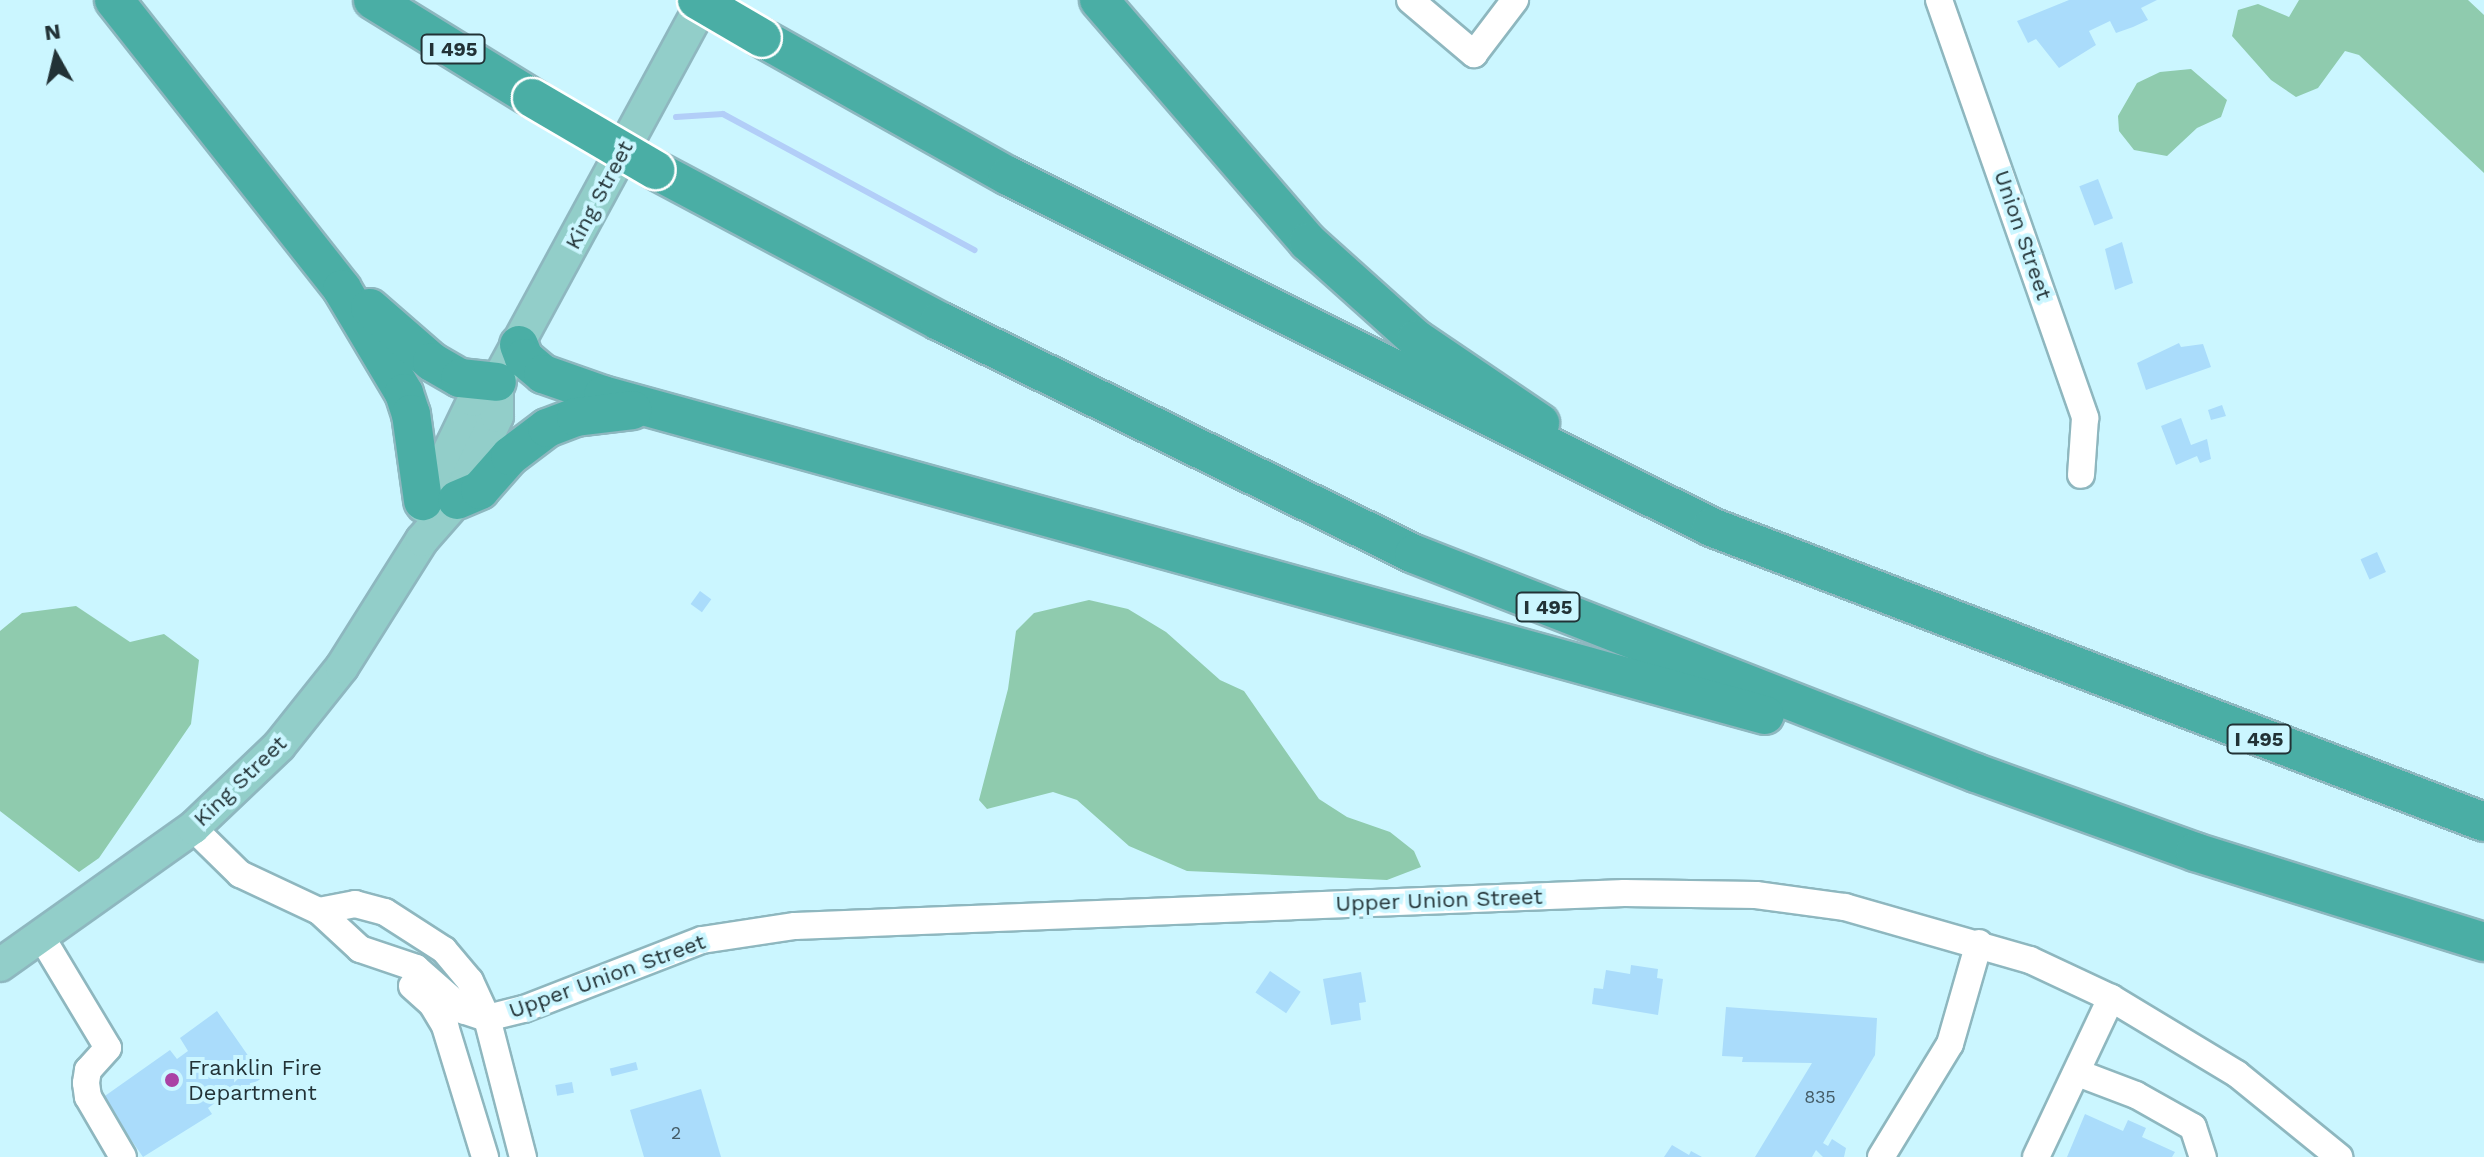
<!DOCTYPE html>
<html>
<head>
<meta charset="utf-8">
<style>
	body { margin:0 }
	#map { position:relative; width:2484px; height:1157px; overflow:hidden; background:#cbf6ff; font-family:"Work Sans",sans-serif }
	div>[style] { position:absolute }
	.green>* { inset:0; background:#8fcbae }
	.stream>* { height:6px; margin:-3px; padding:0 3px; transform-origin:3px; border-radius:3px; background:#b2cef8 }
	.building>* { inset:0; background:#aadcfb; transform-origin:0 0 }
	.roads { filter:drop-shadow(2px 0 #8eb7bf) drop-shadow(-2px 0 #8eb7bf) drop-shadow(0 2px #8eb7bf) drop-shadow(0 -2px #8eb7bf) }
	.minor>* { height:26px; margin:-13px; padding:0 13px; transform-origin:13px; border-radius:13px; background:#fff }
	.major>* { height:32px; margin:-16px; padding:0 16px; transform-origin:16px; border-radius:16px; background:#92cec9 }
	.highway>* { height:38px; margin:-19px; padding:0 19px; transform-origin:19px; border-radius:19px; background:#4aaea5 }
	.bridges { filter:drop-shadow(2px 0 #fff) drop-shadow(-2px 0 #fff) drop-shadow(0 2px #fff) drop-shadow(0 -2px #fff) }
	.highway-bridge>* { height:38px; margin:-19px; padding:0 19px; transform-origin:19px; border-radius:19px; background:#4aaea5 }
	.dots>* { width:22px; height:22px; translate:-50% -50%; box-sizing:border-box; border:4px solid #cbf6ff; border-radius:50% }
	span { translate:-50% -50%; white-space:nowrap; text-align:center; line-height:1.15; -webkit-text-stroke:8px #cbf6ff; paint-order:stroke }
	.number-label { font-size:18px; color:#445c67 }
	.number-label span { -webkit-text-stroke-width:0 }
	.shield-label span { padding:2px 6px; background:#cbf6ff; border:2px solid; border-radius:6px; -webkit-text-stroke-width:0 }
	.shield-label { font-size:20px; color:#223236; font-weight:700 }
	.street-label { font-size:22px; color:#223236 }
	.poi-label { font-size:22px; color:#223236 }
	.left { translate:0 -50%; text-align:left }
	.north { position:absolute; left:16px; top:16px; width:80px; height:80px; -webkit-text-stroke:6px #cbf6ff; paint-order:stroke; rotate:352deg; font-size:22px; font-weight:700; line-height:32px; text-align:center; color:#223236 }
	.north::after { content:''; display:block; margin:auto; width:28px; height:36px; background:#223236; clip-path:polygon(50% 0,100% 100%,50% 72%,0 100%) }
</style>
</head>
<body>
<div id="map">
	<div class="green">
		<i style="clip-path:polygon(2299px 0,2468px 0,2484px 15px,2484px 173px,2359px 55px,2345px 51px,2318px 88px,2296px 97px,2271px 80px,2232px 36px,2238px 10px,2258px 4px,2289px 17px)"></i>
		<i style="clip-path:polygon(2191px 69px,2227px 100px,2221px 117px,2197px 128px,2167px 156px,2134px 150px,2119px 131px,2118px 116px,2137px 83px,2160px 72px)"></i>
		<i style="clip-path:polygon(1089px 600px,1128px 609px,1166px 632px,1220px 680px,1244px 691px,1319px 799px,1347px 817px,1390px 832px,1414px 851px,1421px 867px,1387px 880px,1187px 871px,1129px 846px,1077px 800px,1053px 792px,987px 809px,979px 800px,1008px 689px,1016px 631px,1034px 613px)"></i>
		<i style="clip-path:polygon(76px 606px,130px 642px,164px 634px,199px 660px,191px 724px,99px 858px,79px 872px,0 811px,0 631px,22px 613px)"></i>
	</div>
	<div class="stream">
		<i style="left:676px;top:117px;width:47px;rotate:-3.7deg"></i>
		<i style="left:723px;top:114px;width:286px;rotate:28.4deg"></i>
	</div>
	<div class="building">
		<i style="clip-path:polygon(2069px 0,2157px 0,2141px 8px,2148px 20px,2133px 27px,2116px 33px,2110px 21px,2089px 31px,2096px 45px,2059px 68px,2036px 39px,2028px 43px,2017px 21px)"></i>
		<i style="left:2098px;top:179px;width:42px;height:20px;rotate:69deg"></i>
		<i style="clip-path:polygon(2122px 242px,2133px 283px,2115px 290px,2105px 249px)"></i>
		<i style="clip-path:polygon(2179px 343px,2181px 347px,2203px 344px,2211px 367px,2146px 390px,2137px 363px)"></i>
		<i style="clip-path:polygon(2222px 405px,2226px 416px,2211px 420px,2208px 410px)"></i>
		<i style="clip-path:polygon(2181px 418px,2191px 445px,2207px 439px,2211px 459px,2200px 463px,2197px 456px,2176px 465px,2161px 426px)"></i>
		<i style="left:2377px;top:552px;width:22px;height:18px;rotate:66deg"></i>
		<i style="left:700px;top:591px;width:14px;height:16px;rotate:36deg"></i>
		<i style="clip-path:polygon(1631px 965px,1658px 969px,1657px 978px,1663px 979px,1658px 1015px,1592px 1004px,1594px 988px,1603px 989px,1606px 970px,1630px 974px)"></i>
		<i style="left:1270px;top:971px;width:37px;height:26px;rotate:34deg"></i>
		<i style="clip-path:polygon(1361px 972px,1366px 1002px,1359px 1003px,1361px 1020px,1331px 1025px,1323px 979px)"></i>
		<i style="clip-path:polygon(1726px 1007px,1877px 1018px,1875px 1055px,1823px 1143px,1828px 1146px,1832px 1139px,1846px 1148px,1844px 1157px,1823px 1157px,1816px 1150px,1812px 1157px,1755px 1157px,1812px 1063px,1742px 1062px,1743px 1057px,1722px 1056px)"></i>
		<i style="clip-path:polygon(217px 1011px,263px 1077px,227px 1103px,223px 1097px,208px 1108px,212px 1114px,143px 1157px,102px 1098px,170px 1050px,177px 1059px,188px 1051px,180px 1038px)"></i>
		<i style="left:636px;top:1062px;width:8px;height:27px;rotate:76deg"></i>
		<i style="left:572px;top:1082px;width:11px;height:17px;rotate:80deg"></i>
		<i style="clip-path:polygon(701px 1089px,721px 1157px,644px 1157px,630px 1110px)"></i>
		<i style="clip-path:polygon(2085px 1114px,2123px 1131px,2128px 1120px,2146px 1128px,2142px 1137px,2175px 1152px,2172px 1157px,2067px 1157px)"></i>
		<i style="clip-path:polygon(1672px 1145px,1689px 1155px,1691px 1151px,1702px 1157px,1664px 1157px)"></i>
	</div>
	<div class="roads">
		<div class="minor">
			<i style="left:1410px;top:0;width:84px;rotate:40.2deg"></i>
			<i style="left:1474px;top:54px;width:68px;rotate:-52.8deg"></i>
			<i style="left:1939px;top:0;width:443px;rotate:70.7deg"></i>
			<i style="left:2085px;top:418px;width:57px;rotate:94deg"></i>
			<i style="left:193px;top:828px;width:66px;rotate:44.4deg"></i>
			<i style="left:240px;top:874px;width:87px;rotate:25.1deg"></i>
			<i style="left:319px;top:911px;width:56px;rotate:42.8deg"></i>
			<i style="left:360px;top:949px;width:59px;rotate:18.7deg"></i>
			<i style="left:416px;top:968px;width:65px;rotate:41.3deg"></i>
			<i style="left:465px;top:1011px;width:23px;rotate:18deg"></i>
			<i style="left:487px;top:1018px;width:38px;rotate:-14deg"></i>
			<i style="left:524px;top:1009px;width:191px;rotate:-21.2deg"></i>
			<i style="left:702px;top:940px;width:94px;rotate:-8.6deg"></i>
			<i style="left:795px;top:926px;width:830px;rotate:-2.28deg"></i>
			<i style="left:1624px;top:893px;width:132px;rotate:0.9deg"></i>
			<i style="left:1756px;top:895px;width:90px;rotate:7.7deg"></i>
			<i style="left:1845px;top:907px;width:192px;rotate:16deg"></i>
			<i style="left:2030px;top:960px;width:89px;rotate:25.1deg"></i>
			<i style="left:2111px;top:998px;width:147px;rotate:31.1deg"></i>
			<i style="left:2237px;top:1074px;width:132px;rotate:39.1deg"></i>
			<i style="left:319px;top:911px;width:37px;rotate:-11deg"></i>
			<i style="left:355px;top:904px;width:31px;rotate:15deg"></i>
			<i style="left:385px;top:912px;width:70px;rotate:32.8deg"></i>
			<i style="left:444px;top:950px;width:40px;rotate:50deg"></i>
			<i style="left:470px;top:981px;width:41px;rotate:65.3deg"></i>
			<i style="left:487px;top:1018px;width:144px;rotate:75.5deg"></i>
			<i style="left:42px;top:938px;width:128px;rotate:59deg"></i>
			<i style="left:108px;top:1048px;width:30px;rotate:132deg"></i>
			<i style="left:88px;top:1070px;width:13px;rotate:99deg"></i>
			<i style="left:86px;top:1083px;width:14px;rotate:82deg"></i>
			<i style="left:88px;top:1097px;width:69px;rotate:59.7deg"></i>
			<i style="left:412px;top:986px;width:27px;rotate:42deg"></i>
			<i style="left:432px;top:1004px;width:26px;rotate:59deg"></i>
			<i style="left:445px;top:1026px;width:137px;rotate:73deg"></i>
			<i style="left:2078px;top:1073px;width:62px;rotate:20.8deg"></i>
			<i style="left:2136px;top:1095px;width:65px;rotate:29.3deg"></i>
			<i style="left:2193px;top:1127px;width:32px;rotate:72deg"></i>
			<i style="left:1881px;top:1157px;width:132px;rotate:-58.6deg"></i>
			<i style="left:1950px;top:1044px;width:105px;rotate:-74deg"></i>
			<i style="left:2036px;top:1157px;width:176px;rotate:-64.7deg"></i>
		</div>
		<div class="major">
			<i style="left:423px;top:506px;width:118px;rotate:-64.3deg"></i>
			<i style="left:474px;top:400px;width:22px;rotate:-27deg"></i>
			<i style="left:0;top:965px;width:237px;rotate:-35.4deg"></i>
			<i style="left:193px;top:828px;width:119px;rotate:-43.6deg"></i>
			<i style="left:279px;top:746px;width:101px;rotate:-51.4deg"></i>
			<i style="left:342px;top:667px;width:150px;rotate:-57.8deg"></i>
			<i style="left:422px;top:540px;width:53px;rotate:-48.8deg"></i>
			<i style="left:457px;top:500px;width:93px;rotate:-64.5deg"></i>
			<i style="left:497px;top:416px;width:34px;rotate:-90deg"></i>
			<i style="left:497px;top:382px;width:434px;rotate:-61.5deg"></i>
		</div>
		<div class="highway">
			<i style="left:114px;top:0;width:368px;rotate:51.7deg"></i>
			<i style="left:342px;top:289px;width:121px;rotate:59.2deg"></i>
			<i style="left:404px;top:393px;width:22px;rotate:72deg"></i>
			<i style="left:411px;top:414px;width:88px;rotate:82.1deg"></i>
			<i style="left:373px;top:0;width:187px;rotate:31.6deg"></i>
			<i style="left:1099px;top:0;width:320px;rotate:49.2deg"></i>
			<i style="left:1308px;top:242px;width:145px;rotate:41.9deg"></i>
			<i style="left:1416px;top:339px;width:150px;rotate:34.1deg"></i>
			<i style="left:762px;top:38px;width:282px;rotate:29.3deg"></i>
			<i style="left:1008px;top:176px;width:786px;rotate:26.53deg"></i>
			<i style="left:1711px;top:527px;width:827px;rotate:20.89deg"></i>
			<i style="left:655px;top:170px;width:322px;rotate:28deg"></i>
			<i style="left:939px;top:321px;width:529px;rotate:26.13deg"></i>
			<i style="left:1414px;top:554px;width:603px;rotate:21.29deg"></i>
			<i style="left:1976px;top:773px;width:233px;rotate:19.8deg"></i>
			<i style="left:2195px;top:852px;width:303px;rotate:17.3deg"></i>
			<i style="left:370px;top:308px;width:82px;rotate:41.1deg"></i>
			<i style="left:432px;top:362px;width:32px;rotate:30deg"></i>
			<i style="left:460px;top:378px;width:37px;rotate:6deg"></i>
			<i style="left:519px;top:345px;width:14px;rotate:69deg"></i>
			<i style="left:524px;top:358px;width:25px;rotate:40deg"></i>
			<i style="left:543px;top:374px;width:64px;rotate:19.3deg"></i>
			<i style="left:603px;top:395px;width:1205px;rotate:15.4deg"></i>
			<i style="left:457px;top:500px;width:25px;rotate:-23deg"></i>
			<i style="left:480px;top:490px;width:45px;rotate:-48.6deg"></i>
			<i style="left:510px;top:456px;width:46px;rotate:-37.1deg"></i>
			<i style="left:547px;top:428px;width:31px;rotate:-21deg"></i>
			<i style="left:576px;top:417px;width:57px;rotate:-7deg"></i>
		</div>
	</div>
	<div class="bridges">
		<div class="highway-bridge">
			<i style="left:697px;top:0;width:75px;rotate:30.3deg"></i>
			<i style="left:532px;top:98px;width:143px;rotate:30.3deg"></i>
		</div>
	</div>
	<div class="dots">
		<i style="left:172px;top:1080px;background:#aa42a4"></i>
	</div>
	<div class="number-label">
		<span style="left:1820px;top:1097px">835</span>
		<span style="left:676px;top:1133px">2</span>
	</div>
	<div class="shield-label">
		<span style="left:453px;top:49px">I 495</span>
		<span style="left:1548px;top:607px">I 495</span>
		<span style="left:2259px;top:739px">I 495</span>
	</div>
	<div class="street-label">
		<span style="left:599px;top:195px;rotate:-62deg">King Street</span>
		<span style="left:2023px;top:235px;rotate:71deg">Union Street</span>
		<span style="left:240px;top:781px;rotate:-44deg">King Street</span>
		<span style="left:1439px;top:900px;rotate:-2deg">Upper Union Street</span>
		<span style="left:607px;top:976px;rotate:-20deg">Upper Union Street</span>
	</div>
	<div class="poi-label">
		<span class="left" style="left:188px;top:1080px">Franklin Fire<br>Department</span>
	</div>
	<div class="north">N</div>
</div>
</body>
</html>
